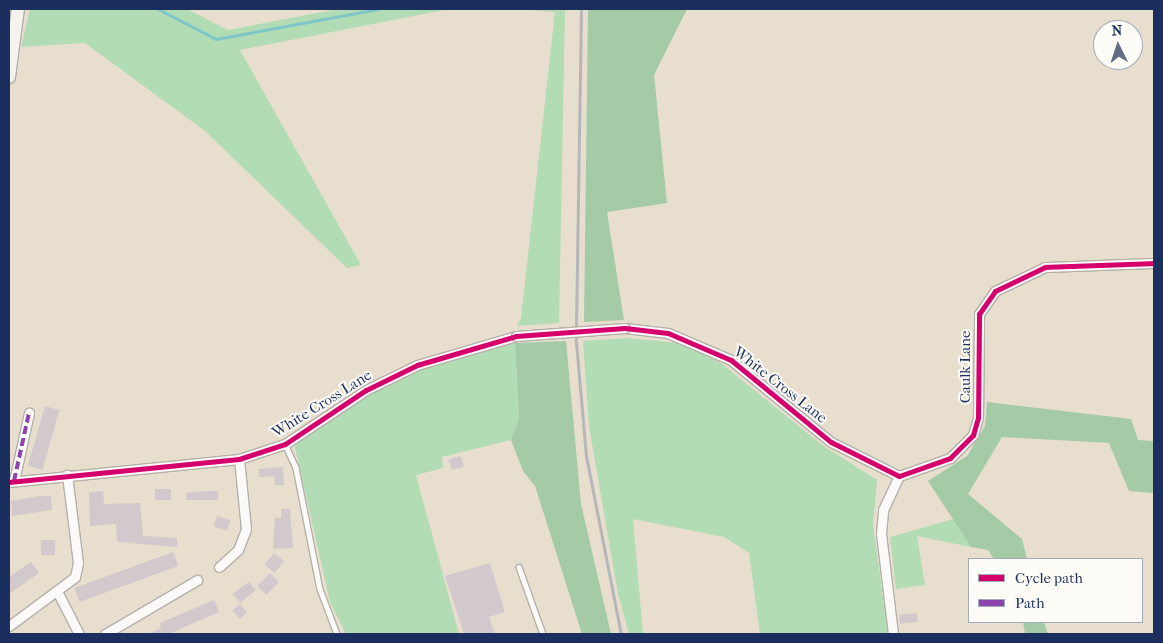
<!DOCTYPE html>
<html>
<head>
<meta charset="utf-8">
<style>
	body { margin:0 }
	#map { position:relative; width:1163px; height:643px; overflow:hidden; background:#e8dece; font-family:"IM FELL French Canon",serif }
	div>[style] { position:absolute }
	.green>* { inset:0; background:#b2dcb4 }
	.forest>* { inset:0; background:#a4cba6 }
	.stream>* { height:3px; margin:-1.5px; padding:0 1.5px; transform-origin:1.5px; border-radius:1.5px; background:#7dc7c8 }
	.building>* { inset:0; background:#d2c9cc; transform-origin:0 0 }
	.roads { filter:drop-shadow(1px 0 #b4b0aa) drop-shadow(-1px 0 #b4b0aa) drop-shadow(0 1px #b4b0aa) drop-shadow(0 -1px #b4b0aa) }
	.lane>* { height:4.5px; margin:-2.25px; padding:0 2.25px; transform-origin:2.25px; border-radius:2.25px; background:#fcfaf8 }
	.street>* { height:9px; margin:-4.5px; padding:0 4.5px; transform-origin:4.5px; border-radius:4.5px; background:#fcfaf8 }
	.secondary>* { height:12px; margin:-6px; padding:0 6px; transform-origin:6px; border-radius:6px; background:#f6f2ed }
	.rail>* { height:3px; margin:-1.5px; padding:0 1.5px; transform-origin:1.5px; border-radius:1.5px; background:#b6b7ba }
	.bridges { filter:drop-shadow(1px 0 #b4b0aa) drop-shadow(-1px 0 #b4b0aa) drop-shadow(0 1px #b4b0aa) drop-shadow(0 -1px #b4b0aa) }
	.street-bridge>* { height:9px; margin:-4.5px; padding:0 4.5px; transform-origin:4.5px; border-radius:4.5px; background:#fcfaf8 }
	.quiet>* { height:4px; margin-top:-2px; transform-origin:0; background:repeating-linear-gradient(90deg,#8e44ad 0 8px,transparent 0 12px) }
	.cycleway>* { height:5px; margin:-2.5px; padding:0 2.5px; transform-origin:2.5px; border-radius:2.5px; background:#d6006c }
	span { translate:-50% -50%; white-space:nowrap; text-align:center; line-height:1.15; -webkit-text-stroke:4px #fdfcf7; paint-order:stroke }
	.street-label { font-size:15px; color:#1b2f5e }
	.frame { position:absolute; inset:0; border:10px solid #1b2f5e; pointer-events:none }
	.legend { position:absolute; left:968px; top:558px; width:175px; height:65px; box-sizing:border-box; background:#fdfcf7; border:1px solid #a3aaba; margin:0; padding:6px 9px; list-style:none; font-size:15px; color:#1b2f5e }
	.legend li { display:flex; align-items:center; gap:10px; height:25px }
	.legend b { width:25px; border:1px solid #a3aaba }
	.north { position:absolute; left:1093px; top:20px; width:50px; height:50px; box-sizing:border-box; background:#fdfcf7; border:1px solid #a3aaba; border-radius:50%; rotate:356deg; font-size:14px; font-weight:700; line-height:20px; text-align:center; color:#1b2f5e }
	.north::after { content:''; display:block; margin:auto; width:18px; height:22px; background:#636c85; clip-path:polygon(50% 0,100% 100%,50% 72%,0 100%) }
</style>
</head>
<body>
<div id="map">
	<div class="green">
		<i style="clip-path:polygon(30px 9px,187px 9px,228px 30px,338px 9px,449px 9px,240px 50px,361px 265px,347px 268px,205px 131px,85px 43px,21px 47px)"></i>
		<i style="clip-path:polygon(520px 9px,565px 9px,559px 323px,517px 326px,521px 318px,555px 12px)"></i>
		<i style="clip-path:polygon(627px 338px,678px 343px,721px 363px,822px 445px,877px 480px,873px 525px,888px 634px,760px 634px,749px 553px,724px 537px,633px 519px,643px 634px,629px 634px,618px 594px,589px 426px,583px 341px)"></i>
		<i style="clip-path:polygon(515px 343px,519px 418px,511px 440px,442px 457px,443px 468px,416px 475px,459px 634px,346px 634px,330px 602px,294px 443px,367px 393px,420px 368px)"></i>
		<i style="clip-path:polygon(953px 519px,971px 547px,917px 536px,925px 585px,896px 589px,890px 537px)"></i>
	</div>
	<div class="forest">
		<i style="clip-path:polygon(588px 9px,687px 9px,654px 75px,667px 203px,607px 212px,624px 320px,584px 322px)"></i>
		<i style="clip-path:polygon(566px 341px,581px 504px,611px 634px,582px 634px,535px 486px,523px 471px,511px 440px,519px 418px,515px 343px)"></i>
		<i style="clip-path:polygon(987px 402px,1131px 419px,1138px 440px,1154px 441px,1154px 493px,1129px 491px,1109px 443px,1002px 437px,968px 494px,1022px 539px,1027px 559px,994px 559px,988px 550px,971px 547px,928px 481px,967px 456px,985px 426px)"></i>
		<i style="clip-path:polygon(1023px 622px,1044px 622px,1048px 634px,1025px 634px)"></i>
	</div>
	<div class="stream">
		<i style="left:158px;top:9px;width:65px;rotate:27.3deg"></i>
		<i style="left:216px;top:39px;width:165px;rotate:-10.5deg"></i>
	</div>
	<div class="building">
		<i style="left:45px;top:406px;width:15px;height:62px;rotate:16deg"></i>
		<i style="left:461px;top:456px;width:11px;height:13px;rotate:75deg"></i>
		<i style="clip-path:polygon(283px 467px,284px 485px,275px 485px,274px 476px,259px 477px,259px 469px)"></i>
		<i style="left:155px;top:489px;width:16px;height:11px"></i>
		<i style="clip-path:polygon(103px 491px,104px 504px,140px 503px,143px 536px,177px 538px,177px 547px,117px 542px,116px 524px,90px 526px,89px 492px)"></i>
		<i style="clip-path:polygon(206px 491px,218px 491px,218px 500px,186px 500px,186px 493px)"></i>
		<i style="clip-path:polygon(41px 496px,51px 496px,52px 510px,12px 516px,11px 501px)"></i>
		<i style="clip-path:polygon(281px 509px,290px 509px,293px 548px,273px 549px,275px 518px,281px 518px)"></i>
		<i style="left:217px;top:516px;width:14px;height:11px;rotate:17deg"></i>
		<i style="left:41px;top:540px;width:14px;height:15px"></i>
		<i style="left:173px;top:552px;width:15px;height:105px;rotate:70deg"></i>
		<i style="left:274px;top:553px;width:13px;height:15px;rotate:39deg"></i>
		<i style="clip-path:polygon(31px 562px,39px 573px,9px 594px,9px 577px)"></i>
		<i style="clip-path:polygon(490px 563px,505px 612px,489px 617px,495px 634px,464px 634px,445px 576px)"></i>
		<i style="left:270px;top:573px;width:13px;height:18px;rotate:45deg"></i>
		<i style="clip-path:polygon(249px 582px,256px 590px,240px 603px,232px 594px)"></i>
		<i style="clip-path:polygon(214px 600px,219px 612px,169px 634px,148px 634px,161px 628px,160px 623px)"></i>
		<i style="left:240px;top:604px;width:11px;height:10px;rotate:49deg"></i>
		<i style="left:917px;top:613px;width:9px;height:18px;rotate:84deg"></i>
	</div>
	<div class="roads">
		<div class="lane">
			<i style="left:285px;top:444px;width:26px;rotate:65deg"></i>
			<i style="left:296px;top:468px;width:123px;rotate:78.8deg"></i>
			<i style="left:320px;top:589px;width:48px;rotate:69.3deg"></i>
			<i style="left:519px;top:567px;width:71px;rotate:70.3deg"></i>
		</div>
		<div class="street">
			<i style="left:625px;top:328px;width:43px;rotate:6.6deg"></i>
			<i style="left:668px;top:333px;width:69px;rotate:23.2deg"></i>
			<i style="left:731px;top:360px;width:129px;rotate:39.4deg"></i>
			<i style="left:831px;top:442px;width:76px;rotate:26.6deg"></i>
			<i style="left:899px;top:476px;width:54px;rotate:-19.4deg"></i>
			<i style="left:950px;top:458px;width:33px;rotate:-45deg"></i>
			<i style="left:973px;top:435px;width:18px;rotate:-74deg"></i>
			<i style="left:978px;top:418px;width:104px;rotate:-89.4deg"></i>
			<i style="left:979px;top:314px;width:28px;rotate:-55deg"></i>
			<i style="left:995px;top:291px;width:55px;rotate:-25.6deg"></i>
			<i style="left:1045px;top:267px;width:109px;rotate:-2.1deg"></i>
			<i style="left:14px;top:481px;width:70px;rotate:-77.6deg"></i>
			<i style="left:9px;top:482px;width:231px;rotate:-5.7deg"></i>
			<i style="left:239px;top:459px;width:48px;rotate:-18.1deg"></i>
			<i style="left:285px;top:444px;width:97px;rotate:-33.7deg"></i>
			<i style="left:366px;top:390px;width:57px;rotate:-26.1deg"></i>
			<i style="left:417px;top:365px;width:103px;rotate:-16.3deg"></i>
			<i style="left:219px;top:567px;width:25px;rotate:-42deg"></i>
			<i style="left:238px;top:550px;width:22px;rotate:-69deg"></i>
			<i style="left:246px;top:529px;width:70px;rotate:-95.7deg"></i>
			<i style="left:58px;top:593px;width:46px;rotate:62.9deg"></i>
			<i style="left:9px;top:626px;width:82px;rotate:-36.6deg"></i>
			<i style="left:75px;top:577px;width:14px;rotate:-78deg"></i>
			<i style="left:78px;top:563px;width:89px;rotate:-97.1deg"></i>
			<i style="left:105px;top:634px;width:107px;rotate:-30.4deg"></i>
			<i style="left:893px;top:634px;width:101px;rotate:-96.8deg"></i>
			<i style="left:881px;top:534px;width:24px;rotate:-85deg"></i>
			<i style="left:883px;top:510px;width:38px;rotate:-65deg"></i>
		</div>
		<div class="secondary">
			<i style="left:9px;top:77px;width:69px;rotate:-82.5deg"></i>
		</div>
	</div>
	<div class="rail">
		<i style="left:581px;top:9px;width:333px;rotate:90.9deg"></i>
		<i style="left:576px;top:342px;width:114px;rotate:85deg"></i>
		<i style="left:586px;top:456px;width:181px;rotate:78.9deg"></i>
	</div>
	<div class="bridges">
		<div class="street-bridge">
			<i style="left:516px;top:336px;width:109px;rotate:-4.2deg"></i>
		</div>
	</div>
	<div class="quiet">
		<i style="left:14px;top:481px;width:70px;rotate:-77.6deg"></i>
	</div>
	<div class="cycleway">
		<i style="left:9px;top:482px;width:231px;rotate:-5.7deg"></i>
		<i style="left:239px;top:459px;width:48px;rotate:-18.1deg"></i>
		<i style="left:285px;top:444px;width:97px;rotate:-33.7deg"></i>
		<i style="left:366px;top:390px;width:57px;rotate:-26.1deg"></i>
		<i style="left:417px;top:365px;width:103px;rotate:-16.3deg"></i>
		<i style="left:516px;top:336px;width:109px;rotate:-4.2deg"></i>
		<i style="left:625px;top:328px;width:43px;rotate:6.6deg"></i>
		<i style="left:668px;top:333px;width:69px;rotate:23.2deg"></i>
		<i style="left:731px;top:360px;width:129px;rotate:39.4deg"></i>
		<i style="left:831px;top:442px;width:76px;rotate:26.6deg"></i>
		<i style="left:899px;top:476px;width:54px;rotate:-19.4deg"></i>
		<i style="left:950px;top:458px;width:33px;rotate:-45deg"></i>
		<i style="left:973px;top:435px;width:18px;rotate:-74deg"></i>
		<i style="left:978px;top:418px;width:104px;rotate:-89.4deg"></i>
		<i style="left:979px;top:314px;width:28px;rotate:-55deg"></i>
		<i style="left:995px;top:291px;width:55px;rotate:-25.6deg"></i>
		<i style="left:1045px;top:267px;width:109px;rotate:-2.1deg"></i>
	</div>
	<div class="street-label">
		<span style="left:966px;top:367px;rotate:-90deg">Caulk Lane</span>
		<span style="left:780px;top:385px;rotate:38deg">White Cross Lane</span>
		<span style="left:322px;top:404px;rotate:-32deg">White Cross Lane</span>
	</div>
	<div class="frame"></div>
	<ul class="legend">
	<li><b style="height:6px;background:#d6006c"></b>Cycle path</li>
	<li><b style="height:6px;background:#8e44ad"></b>Path</li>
	</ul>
	<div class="north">N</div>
</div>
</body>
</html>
